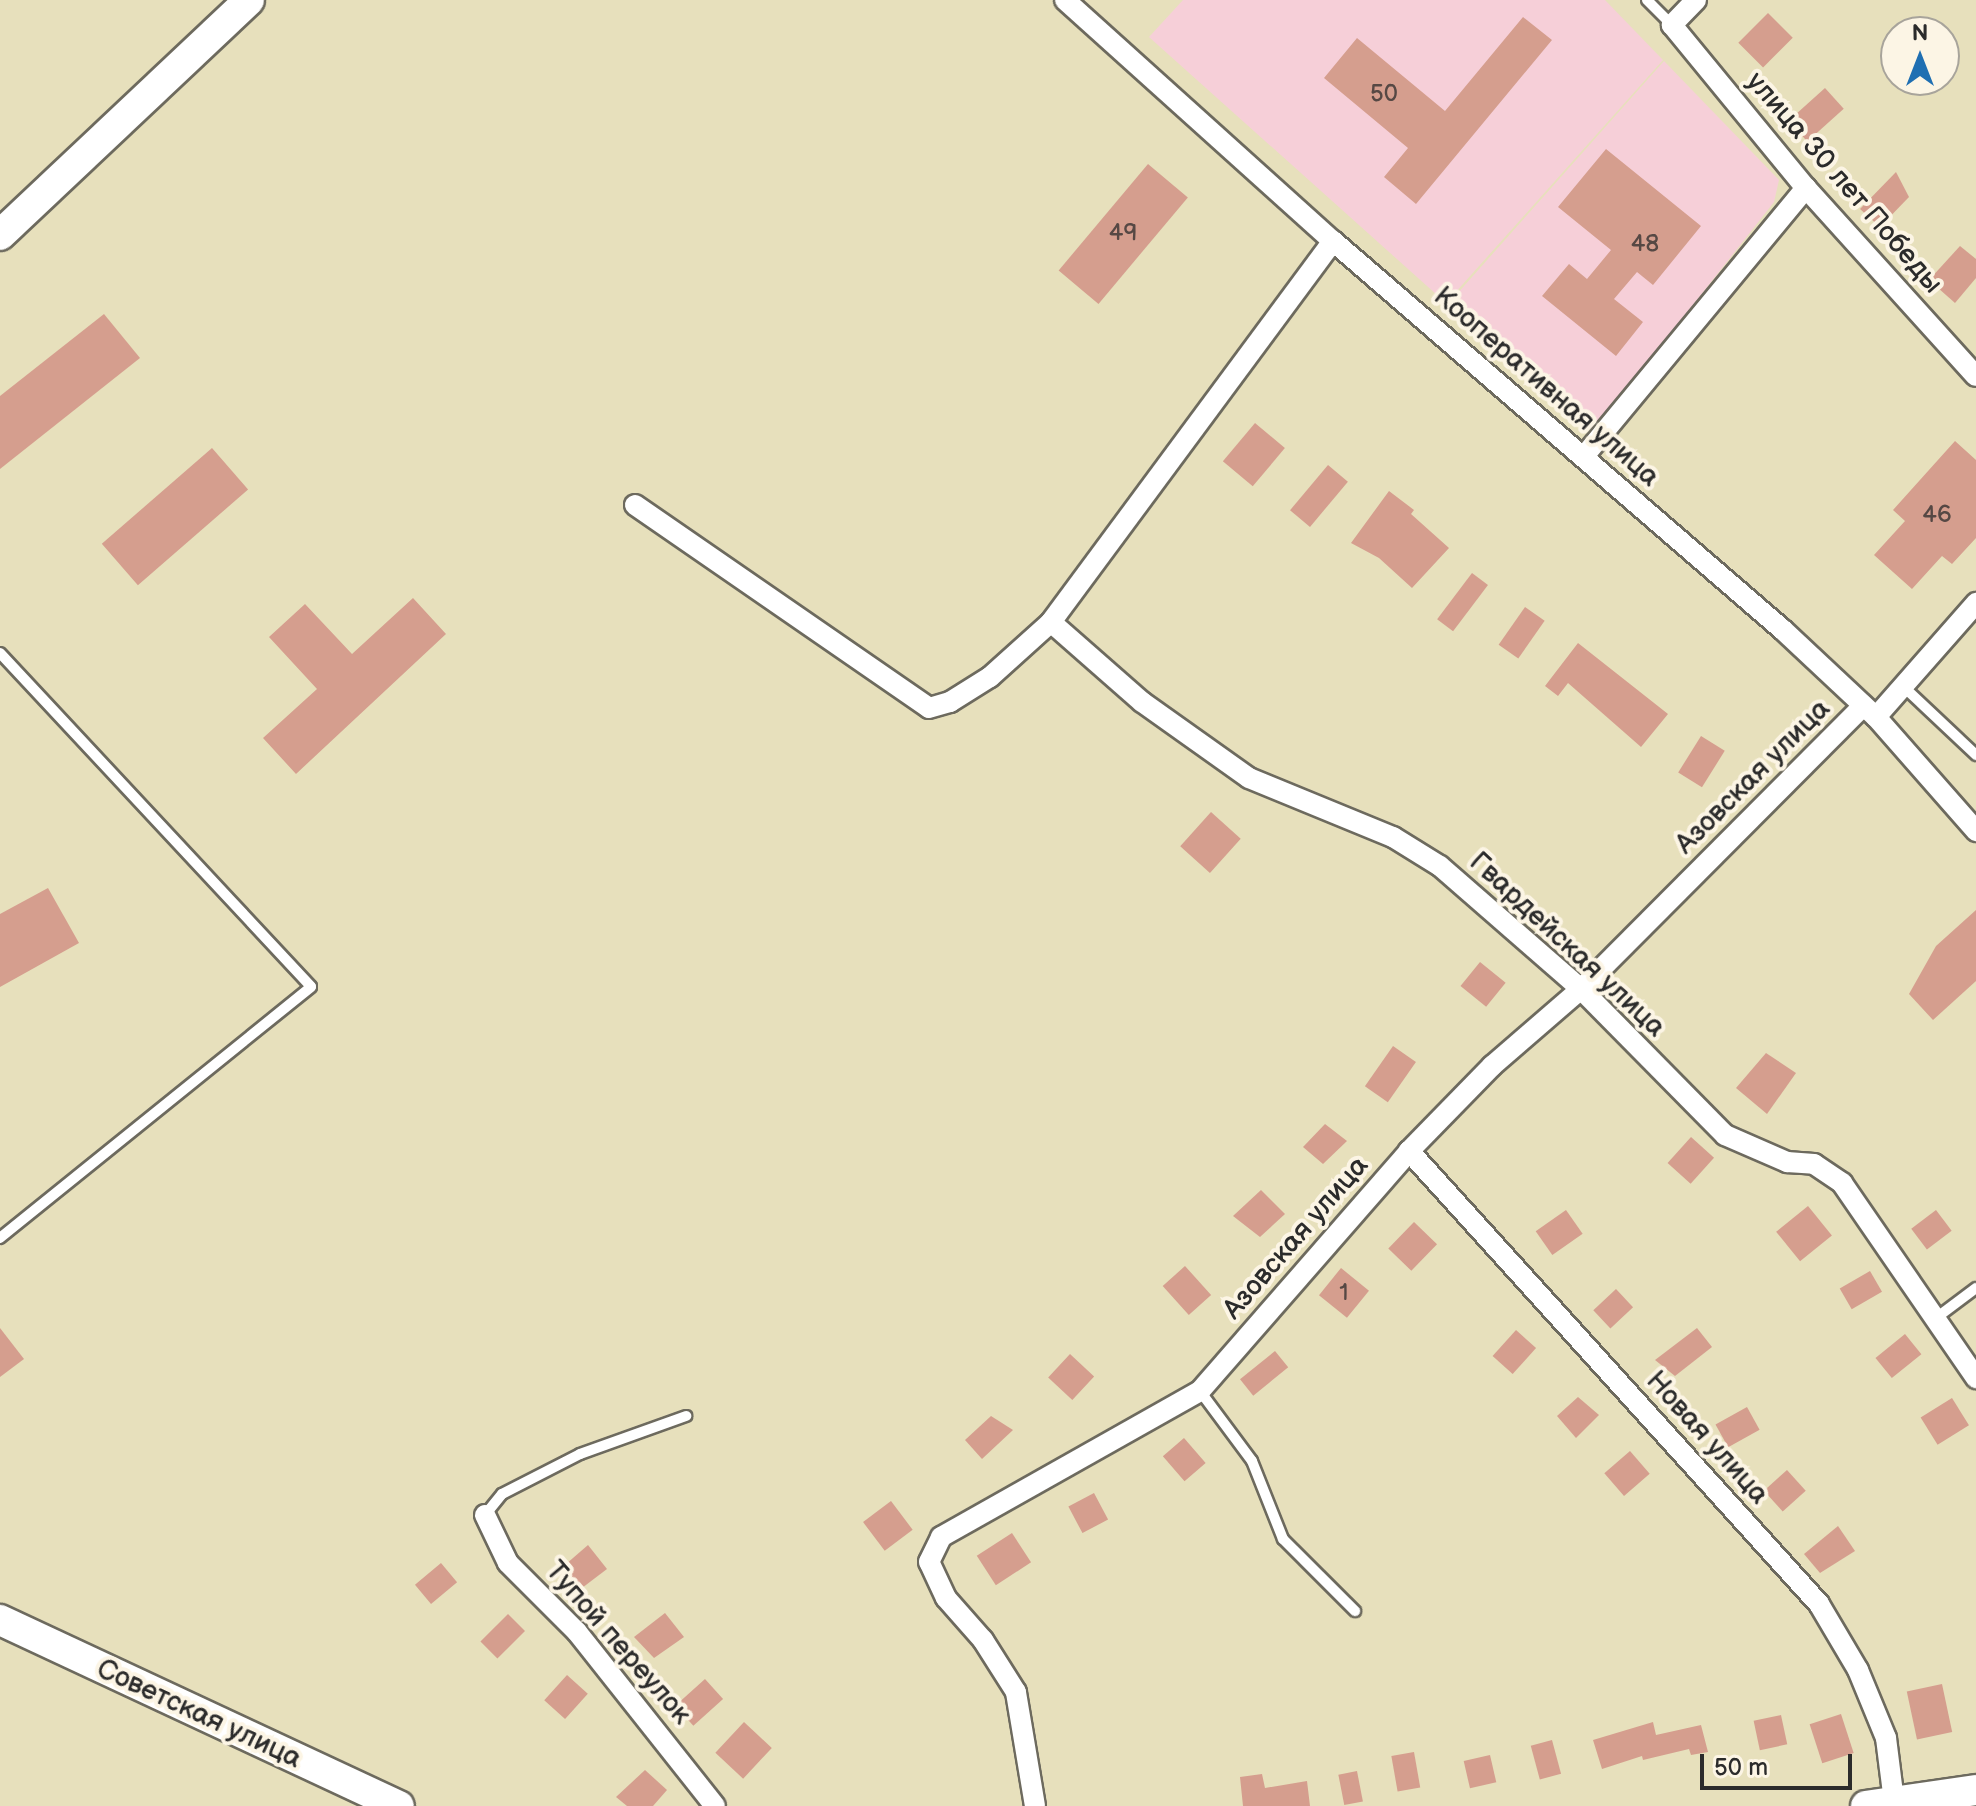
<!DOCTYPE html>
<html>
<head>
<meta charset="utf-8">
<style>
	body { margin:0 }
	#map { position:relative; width:1976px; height:1806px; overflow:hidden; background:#e7e0bc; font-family:"Balsamiq Sans",sans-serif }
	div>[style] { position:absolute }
	.built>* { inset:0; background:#f6cfd8 }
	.building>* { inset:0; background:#d59e8e; transform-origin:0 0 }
	.roads { filter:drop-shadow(2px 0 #6d6a5e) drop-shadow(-2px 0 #6d6a5e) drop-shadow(0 2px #6d6a5e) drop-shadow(0 -2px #6d6a5e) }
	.lane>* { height:10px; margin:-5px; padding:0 5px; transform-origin:5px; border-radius:5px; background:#fff }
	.street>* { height:20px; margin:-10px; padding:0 10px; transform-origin:10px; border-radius:10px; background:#fff }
	.secondary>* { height:30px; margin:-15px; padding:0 15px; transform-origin:15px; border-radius:15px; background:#fff }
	span { translate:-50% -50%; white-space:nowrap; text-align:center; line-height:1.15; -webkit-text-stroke:8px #fcf5e5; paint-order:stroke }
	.number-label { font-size:24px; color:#564844 }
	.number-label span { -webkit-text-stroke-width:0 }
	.street-label { font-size:28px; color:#2b2b2b }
	.north { position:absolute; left:1880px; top:16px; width:80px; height:80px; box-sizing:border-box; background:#fcf5e5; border:2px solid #a8a49b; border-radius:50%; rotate:0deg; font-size:22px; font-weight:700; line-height:32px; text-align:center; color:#2b2b2b }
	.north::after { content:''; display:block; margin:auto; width:28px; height:36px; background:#1f6fb2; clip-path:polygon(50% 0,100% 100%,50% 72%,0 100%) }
	.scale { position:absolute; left:1700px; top:1754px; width:152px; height:36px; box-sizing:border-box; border:4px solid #2b2b2b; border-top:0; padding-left:10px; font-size:24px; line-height:28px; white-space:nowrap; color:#2b2b2b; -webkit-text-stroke:6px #fcf5e5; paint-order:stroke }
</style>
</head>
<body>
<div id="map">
	<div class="built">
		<i style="clip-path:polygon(1183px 0,1605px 0,1663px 60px,1446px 303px,1149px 37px)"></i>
		<i style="clip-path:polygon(1664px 61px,1779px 180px,1774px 202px,1594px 431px,1448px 304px)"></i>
	</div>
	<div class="building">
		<i style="left:1768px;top:13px;width:35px;height:42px;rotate:45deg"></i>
		<i style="clip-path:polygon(1523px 17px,1552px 40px,1416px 204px,1384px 177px,1408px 148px,1324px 78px,1357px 38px,1445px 111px)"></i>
		<i style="left:1825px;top:88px;width:28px;height:49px;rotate:48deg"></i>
		<i style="clip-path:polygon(1606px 149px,1701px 226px,1653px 285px,1637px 272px,1614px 299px,1643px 322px,1616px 356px,1542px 296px,1569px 264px,1587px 279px,1611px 250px,1558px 207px)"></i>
		<i style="left:1148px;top:164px;width:52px;height:139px;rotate:40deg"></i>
		<i style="clip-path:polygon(1896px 172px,1909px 197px,1880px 227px,1860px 209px)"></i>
		<i style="clip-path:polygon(1960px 246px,1976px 259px,1976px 278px,1955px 303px,1929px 280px)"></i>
		<i style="clip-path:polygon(104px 314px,140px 358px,0 469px,0 396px)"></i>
		<i style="left:1255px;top:423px;width:39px;height:50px;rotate:40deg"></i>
		<i style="clip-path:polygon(1955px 441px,1976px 460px,1976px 538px,1952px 564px,1942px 556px,1912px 589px,1874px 555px,1905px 521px,1893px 510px)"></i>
		<i style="left:212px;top:448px;width:55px;height:146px;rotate:49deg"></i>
		<i style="left:1328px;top:465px;width:26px;height:59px;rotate:40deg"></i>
		<i style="clip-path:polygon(1389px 491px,1414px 510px,1411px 514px,1449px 548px,1412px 588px,1379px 558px,1351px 543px)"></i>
		<i style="left:1472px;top:573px;width:20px;height:58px;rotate:37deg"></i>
		<i style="clip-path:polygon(413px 598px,446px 634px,296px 774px,263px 738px,317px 689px,269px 637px,305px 604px,352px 654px)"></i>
		<i style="left:1525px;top:607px;width:24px;height:46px;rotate:35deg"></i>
		<i style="clip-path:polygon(1578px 643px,1668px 714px,1641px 747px,1568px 683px,1558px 696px,1545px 686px)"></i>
		<i style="left:1701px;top:736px;width:28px;height:43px;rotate:32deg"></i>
		<i style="left:1211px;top:812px;width:40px;height:46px;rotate:42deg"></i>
		<i style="clip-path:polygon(48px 888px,79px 943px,0 987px,0 914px)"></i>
		<i style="clip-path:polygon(1976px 910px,1976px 981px,1933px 1020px,1909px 994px,1936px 946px)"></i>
		<i style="left:1480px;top:962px;width:33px;height:31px;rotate:39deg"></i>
		<i style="left:1393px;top:1046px;width:28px;height:49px;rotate:35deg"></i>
		<i style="clip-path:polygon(1766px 1053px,1796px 1073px,1767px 1114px,1736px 1088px)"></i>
		<i style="clip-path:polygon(1325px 1124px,1347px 1141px,1323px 1164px,1303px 1147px)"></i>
		<i style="left:1691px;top:1137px;width:31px;height:35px;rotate:42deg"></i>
		<i style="clip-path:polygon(1261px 1190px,1285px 1214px,1260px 1237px,1233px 1216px)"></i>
		<i style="left:1808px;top:1206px;width:38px;height:41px;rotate:51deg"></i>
		<i style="left:1566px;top:1210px;width:29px;height:37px;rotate:55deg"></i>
		<i style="left:1936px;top:1210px;width:26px;height:31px;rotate:53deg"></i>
		<i style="left:1414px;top:1222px;width:32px;height:37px;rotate:44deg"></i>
		<i style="left:1185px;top:1266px;width:39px;height:30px;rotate:48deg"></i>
		<i style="left:1341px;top:1268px;width:36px;height:35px;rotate:39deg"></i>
		<i style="left:1870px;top:1271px;width:24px;height:35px;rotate:60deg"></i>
		<i style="left:1616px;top:1289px;width:25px;height:31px;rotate:47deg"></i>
		<i style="clip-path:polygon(0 1328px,24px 1359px,0 1377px)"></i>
		<i style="clip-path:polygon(1697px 1328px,1712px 1347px,1675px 1376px,1655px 1360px)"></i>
		<i style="left:1516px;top:1330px;width:27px;height:35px;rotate:42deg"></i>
		<i style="left:1905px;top:1334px;width:26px;height:38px;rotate:51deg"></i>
		<i style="left:1275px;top:1351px;width:21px;height:45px;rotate:51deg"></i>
		<i style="left:1070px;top:1354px;width:33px;height:32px;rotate:43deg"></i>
		<i style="clip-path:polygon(1578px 1397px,1599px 1415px,1576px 1438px,1557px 1416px)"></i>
		<i style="left:1952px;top:1398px;width:32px;height:37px;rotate:58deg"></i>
		<i style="left:1747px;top:1407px;width:26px;height:36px;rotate:61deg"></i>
		<i style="clip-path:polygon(991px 1416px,1013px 1430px,982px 1459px,965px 1440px)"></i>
		<i style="left:1184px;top:1438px;width:33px;height:28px;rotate:49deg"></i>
		<i style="left:1630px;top:1451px;width:30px;height:34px;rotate:49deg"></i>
		<i style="left:1787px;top:1470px;width:28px;height:31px;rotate:48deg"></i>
		<i style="left:1094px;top:1493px;width:30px;height:29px;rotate:62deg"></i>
		<i style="left:891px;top:1501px;width:36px;height:35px;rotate:53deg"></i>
		<i style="clip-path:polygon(1838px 1526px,1855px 1551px,1820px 1573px,1804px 1554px)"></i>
		<i style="left:1012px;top:1533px;width:35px;height:42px;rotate:57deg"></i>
		<i style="clip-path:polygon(588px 1545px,607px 1569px,578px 1591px,558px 1571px)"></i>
		<i style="left:441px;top:1563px;width:25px;height:34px;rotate:50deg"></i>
		<i style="clip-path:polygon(665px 1613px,684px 1637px,654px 1658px,634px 1637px)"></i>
		<i style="left:508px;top:1614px;width:24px;height:39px;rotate:45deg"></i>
		<i style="left:567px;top:1675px;width:28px;height:34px;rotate:42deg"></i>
		<i style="left:705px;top:1679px;width:27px;height:40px;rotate:48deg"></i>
		<i style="left:1942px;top:1684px;width:49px;height:36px;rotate:78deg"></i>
		<i style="left:1841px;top:1714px;width:41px;height:33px;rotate:72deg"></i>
		<i style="left:1781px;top:1715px;width:30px;height:28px;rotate:78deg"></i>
		<i style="left:744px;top:1722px;width:38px;height:42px;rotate:43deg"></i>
		<i style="clip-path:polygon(1653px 1722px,1656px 1735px,1701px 1725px,1708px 1752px,1691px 1755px,1689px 1749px,1643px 1760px,1642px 1756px,1602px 1769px,1593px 1740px)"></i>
		<i style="left:1552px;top:1740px;width:35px;height:22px;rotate:75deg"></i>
		<i style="left:1414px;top:1752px;width:36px;height:23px;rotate:80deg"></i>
		<i style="left:1490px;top:1755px;width:28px;height:27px;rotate:77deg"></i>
		<i style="clip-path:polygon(645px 1770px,667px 1790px,653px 1806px,627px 1806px,616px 1797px)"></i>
		<i style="left:1357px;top:1771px;width:31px;height:19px;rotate:79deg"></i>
		<i style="clip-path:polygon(1262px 1774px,1265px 1788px,1307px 1781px,1310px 1806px,1243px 1806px,1240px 1777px)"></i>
	</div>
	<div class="roads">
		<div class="lane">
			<i style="left:1647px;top:0;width:35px;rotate:45deg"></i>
			<i style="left:0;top:653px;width:456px;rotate:47deg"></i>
			<i style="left:311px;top:987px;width:400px;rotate:141.1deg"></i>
			<i style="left:1905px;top:688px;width:98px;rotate:43.3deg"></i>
			<i style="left:1936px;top:1318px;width:50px;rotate:-36.9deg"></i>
			<i style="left:1200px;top:1391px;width:87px;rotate:53.4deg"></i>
			<i style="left:1252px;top:1461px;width:84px;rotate:68.3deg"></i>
			<i style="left:1283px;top:1539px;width:102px;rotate:45deg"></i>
			<i style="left:485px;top:1515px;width:27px;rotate:-51deg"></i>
			<i style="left:502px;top:1494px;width:88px;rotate:-27.1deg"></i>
			<i style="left:580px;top:1454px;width:113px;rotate:-19.7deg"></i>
		</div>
		<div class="street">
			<i style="left:1065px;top:0;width:360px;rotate:42deg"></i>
			<i style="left:1333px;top:241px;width:595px;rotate:40.84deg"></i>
			<i style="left:1783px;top:630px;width:127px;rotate:43.1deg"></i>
			<i style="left:1876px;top:717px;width:152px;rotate:48.7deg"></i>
			<i style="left:1696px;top:0;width:35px;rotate:134deg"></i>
			<i style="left:1672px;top:25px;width:211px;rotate:50.6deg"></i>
			<i style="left:1806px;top:188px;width:253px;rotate:47.9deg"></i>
			<i style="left:1585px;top:455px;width:347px;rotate:-50.4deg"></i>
			<i style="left:635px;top:505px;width:357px;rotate:34.6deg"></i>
			<i style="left:929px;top:708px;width:22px;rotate:-16deg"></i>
			<i style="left:950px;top:702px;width:47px;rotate:-32deg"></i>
			<i style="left:990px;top:677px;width:82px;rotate:-42deg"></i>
			<i style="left:1051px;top:622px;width:474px;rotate:-53.5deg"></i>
			<i style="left:1051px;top:622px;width:121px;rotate:41.3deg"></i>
			<i style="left:1142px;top:702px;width:131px;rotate:35.4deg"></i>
			<i style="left:1249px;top:778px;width:156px;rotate:22.3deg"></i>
			<i style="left:1393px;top:837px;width:55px;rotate:31.7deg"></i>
			<i style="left:1440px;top:866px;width:187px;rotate:41.1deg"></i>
			<i style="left:1581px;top:989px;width:205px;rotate:45.4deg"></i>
			<i style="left:1725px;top:1135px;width:68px;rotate:23.5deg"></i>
			<i style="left:1787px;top:1162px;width:27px;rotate:4deg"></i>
			<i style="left:1814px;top:1164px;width:34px;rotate:34deg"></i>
			<i style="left:1842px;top:1183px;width:237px;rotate:55.5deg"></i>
			<i style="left:1876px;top:717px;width:152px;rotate:-48.7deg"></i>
			<i style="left:1409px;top:1151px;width:611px;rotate:47.85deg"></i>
			<i style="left:1819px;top:1604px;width:77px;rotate:59.4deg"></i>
			<i style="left:1858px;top:1670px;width:74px;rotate:67.6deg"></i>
			<i style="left:1886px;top:1738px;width:64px;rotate:82.8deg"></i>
			<i style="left:485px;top:1515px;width:53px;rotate:64.4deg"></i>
			<i style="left:508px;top:1563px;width:98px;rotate:45deg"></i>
			<i style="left:577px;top:1632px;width:222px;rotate:51.6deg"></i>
			<i style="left:1035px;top:1806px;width:116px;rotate:-99.5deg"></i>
			<i style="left:1016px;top:1692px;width:62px;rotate:-122.4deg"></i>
			<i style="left:983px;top:1640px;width:56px;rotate:-131.4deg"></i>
			<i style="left:946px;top:1598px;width:40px;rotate:-115deg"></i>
			<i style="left:929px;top:1562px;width:28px;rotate:-64deg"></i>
			<i style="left:941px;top:1537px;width:297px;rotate:-29.4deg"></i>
			<i style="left:1200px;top:1391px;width:318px;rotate:-48.9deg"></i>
			<i style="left:1409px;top:1151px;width:119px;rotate:-45.7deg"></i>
			<i style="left:1492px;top:1066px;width:118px;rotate:-40.9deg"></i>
			<i style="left:1581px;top:989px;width:400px;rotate:-45.1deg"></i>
		</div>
		<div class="secondary">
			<i style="left:0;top:235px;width:342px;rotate:-43.3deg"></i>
			<i style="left:0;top:1620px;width:440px;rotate:25deg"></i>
			<i style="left:1866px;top:1806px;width:111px;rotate:-8.3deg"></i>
		</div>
	</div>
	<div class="number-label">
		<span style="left:1384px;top:94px">50</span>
		<span style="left:1123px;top:233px">49</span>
		<span style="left:1645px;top:244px">48</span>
		<span style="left:1937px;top:515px">46</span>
		<span style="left:1344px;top:1293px">1</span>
	</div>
	<div class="street-label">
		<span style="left:1844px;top:183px;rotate:49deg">улица 30 лет Победы</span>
		<span style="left:1546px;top:387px;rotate:41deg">Кооперативная улица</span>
		<span style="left:1753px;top:777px;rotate:-45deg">Азовская улица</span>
		<span style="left:1567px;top:945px;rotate:43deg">Гвардейская улица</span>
		<span style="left:1296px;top:1238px;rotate:-49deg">Азовская улица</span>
		<span style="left:1707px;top:1438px;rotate:48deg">Новая улица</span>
		<span style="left:618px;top:1643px;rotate:49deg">Тупой переулок</span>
		<span style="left:199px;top:1714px;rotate:25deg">Советская улица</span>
	</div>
	<div class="north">N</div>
	<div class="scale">50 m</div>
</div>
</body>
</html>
